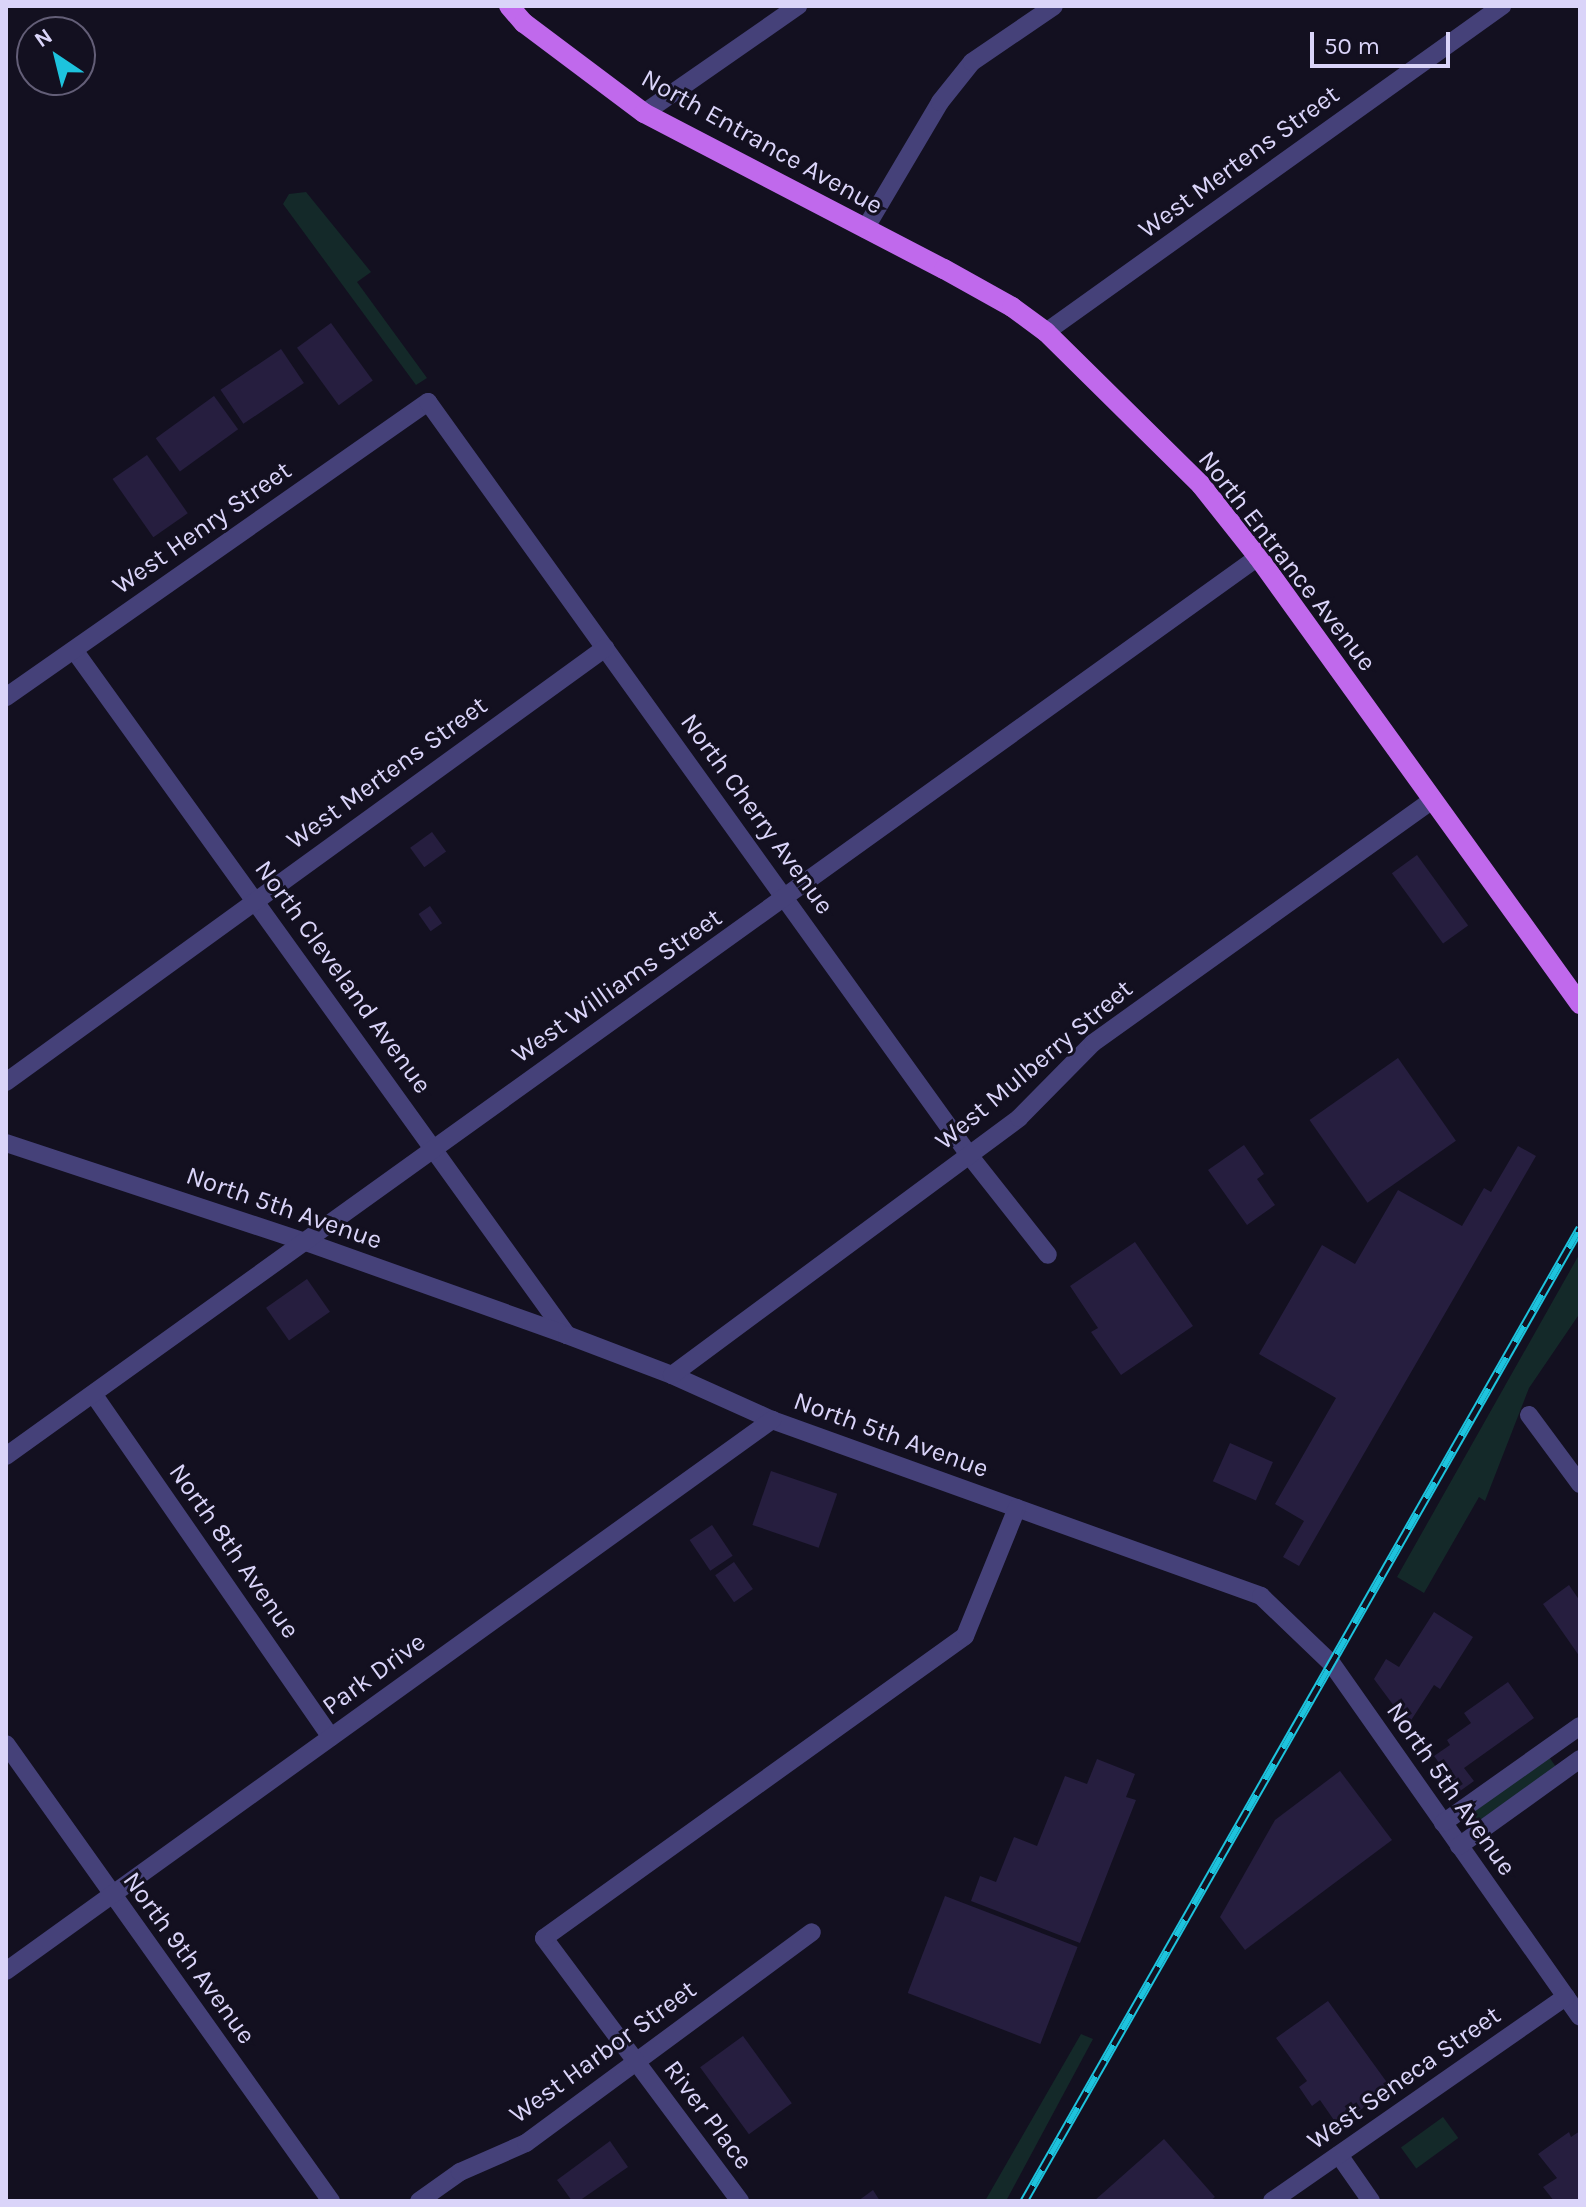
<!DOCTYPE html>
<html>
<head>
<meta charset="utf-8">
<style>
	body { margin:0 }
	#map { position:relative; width:1586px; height:2207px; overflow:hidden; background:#131020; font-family:Karla,sans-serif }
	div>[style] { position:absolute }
	.green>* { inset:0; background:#142929; transform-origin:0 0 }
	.building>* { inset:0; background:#261e3f; transform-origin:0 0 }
	.minor>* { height:18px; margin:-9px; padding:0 9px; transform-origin:9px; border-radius:9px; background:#454179 }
	.major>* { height:20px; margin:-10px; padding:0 10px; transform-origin:10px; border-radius:10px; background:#c069ec }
	.rail>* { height:9px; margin-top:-4.5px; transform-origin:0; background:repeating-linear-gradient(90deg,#131020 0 18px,#1dc3dd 0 36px); box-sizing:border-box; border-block:2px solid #1dc3dd }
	span { translate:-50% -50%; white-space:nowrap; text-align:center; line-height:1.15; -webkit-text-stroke:6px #131020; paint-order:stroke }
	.street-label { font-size:26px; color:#dad4f9 }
	.frame { position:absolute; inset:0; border:8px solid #dad4f9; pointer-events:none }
	.north { position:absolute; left:16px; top:16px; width:80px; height:80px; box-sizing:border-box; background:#131020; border:2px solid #635e77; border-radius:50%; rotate:325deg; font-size:22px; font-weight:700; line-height:32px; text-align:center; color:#dad4f9 }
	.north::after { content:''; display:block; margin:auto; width:28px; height:36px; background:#1dc3dd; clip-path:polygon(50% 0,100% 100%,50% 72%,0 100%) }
	.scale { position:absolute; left:1310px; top:32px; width:140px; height:36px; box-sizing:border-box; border:4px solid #dad4f9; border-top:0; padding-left:10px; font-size:24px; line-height:28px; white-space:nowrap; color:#dad4f9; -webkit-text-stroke:6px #131020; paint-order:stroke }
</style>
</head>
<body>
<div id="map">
	<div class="green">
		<i style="clip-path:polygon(306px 192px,371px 272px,357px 282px,427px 378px,416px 385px,283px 204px,289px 194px)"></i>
		<i style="clip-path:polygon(1580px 1253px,1580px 1313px,1529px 1388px,1485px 1501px,1479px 1497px,1424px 1593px,1397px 1577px)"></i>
		<i style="left:1549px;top:1757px;width:12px;height:95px;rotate:55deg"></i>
		<i style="clip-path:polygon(1081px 2034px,1093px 2039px,1006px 2201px,985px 2201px)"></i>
		<i style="left:1443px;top:2117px;width:26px;height:52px;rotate:54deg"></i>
	</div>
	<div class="building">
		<i style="left:331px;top:323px;width:71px;height:42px;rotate:54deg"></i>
		<i style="left:281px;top:349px;width:41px;height:73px;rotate:56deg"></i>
		<i style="left:214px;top:396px;width:41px;height:72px;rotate:54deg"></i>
		<i style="left:147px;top:455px;width:71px;height:42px;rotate:55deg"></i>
		<i style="left:432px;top:832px;width:24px;height:27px;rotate:54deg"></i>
		<i style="left:1417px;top:855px;width:87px;height:31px;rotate:54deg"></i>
		<i style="left:430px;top:906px;width:21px;height:14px;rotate:55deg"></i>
		<i style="left:1398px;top:1058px;width:101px;height:108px;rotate:55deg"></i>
		<i style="clip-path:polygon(1244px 1145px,1264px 1174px,1257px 1179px,1275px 1205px,1247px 1225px,1208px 1170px)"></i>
		<i style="clip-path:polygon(1518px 1146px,1536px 1156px,1299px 1566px,1283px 1557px,1304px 1521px,1275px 1504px,1336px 1398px,1259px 1354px,1322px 1245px,1355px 1264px,1398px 1190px,1462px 1226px,1484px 1188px,1491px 1192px)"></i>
		<i style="clip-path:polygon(1135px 1242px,1193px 1326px,1121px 1375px,1091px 1332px,1098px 1328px,1070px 1286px)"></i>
		<i style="left:307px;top:1279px;width:40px;height:50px;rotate:55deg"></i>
		<i style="left:1230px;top:1443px;width:47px;height:42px;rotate:24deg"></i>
		<i style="left:771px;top:1471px;width:70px;height:57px;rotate:19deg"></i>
		<i style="left:712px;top:1525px;width:37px;height:27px;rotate:56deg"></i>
		<i style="left:734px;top:1562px;width:33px;height:23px;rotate:55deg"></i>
		<i style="clip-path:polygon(1569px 1585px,1580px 1601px,1580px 1657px,1543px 1604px)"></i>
		<i style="clip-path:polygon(1434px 1612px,1473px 1637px,1440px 1689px,1434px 1685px,1408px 1725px,1374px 1679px,1386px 1659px,1399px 1667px)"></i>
		<i style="clip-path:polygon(1508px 1682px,1534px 1718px,1464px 1768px,1474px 1781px,1460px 1791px,1434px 1756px,1450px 1745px,1447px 1740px,1471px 1723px,1464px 1713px)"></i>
		<i style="clip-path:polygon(1097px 1759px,1135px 1774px,1126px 1797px,1136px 1800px,1080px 1943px,971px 1901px,980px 1876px,996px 1882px,1014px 1837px,1037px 1846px,1065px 1776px,1087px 1784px)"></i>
		<i style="clip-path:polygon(1340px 1771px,1392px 1840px,1245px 1950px,1220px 1917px,1275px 1820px)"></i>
		<i style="left:945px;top:1896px;width:142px;height:104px;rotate:21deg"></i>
		<i style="clip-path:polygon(1328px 2001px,1391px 2088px,1338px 2126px,1320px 2100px,1312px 2106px,1299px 2087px,1307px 2081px,1276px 2038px)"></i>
		<i style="left:743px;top:2036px;width:83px;height:53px;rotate:54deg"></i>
		<i style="clip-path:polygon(1580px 2131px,1580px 2201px,1554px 2201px,1543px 2187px,1557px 2178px,1538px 2154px,1569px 2132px,1571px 2137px)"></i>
		<i style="clip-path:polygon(1164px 2139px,1215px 2197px,1210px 2201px,1094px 2201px)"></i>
		<i style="clip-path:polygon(610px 2141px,628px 2167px,579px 2201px,572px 2201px,557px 2180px)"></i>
		<i style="clip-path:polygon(873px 2190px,880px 2201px,858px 2201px)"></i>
	</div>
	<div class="minor">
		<i style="left:644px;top:113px;width:188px;rotate:-34.8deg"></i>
		<i style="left:865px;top:229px;width:147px;rotate:-59.4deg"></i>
		<i style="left:940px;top:102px;width:51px;rotate:-51.3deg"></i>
		<i style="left:972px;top:62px;width:99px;rotate:-34.3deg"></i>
		<i style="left:1046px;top:332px;width:561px;rotate:-35.56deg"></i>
		<i style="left:74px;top:650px;width:844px;rotate:54.26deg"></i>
		<i style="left:6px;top:697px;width:515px;rotate:-34.96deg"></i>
		<i style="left:428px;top:402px;width:927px;rotate:54.3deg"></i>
		<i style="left:969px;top:1155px;width:127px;rotate:51.7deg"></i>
		<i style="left:6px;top:1082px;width:740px;rotate:-35.92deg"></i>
		<i style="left:6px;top:1143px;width:316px;rotate:18.3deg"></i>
		<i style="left:306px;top:1242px;width:277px;rotate:19.6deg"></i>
		<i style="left:567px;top:1335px;width:112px;rotate:20.9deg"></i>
		<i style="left:672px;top:1375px;width:110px;rotate:24.2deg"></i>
		<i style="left:772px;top:1420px;width:520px;rotate:19.79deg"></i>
		<i style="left:1261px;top:1596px;width:98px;rotate:43.8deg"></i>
		<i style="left:1332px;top:1664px;width:431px;rotate:54.9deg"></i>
		<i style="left:672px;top:1375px;width:432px;rotate:-36.5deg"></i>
		<i style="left:1019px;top:1118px;width:105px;rotate:-45.4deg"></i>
		<i style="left:1093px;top:1043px;width:418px;rotate:-35.6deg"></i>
		<i style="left:94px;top:1395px;width:416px;rotate:55.3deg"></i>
		<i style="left:1529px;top:1415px;width:86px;rotate:53.5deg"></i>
		<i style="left:6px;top:1456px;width:1541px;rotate:-35.68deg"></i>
		<i style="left:6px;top:1744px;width:561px;rotate:54.58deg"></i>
		<i style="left:1443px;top:1823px;width:168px;rotate:-35.3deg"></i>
		<i style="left:1459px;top:1846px;width:149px;rotate:-35.7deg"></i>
		<i style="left:6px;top:1971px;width:944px;rotate:-35.73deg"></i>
		<i style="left:1339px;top:2155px;width:56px;rotate:55.2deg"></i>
		<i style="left:419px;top:2201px;width:50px;rotate:-35.3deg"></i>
		<i style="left:460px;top:2172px;width:72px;rotate:-23.7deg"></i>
		<i style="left:526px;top:2143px;width:355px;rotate:-36.4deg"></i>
		<i style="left:740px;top:2201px;width:328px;rotate:-126.7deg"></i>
		<i style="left:544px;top:1938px;width:518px;rotate:-35.65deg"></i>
		<i style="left:965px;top:1636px;width:138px;rotate:-67.9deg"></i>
		<i style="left:1272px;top:2201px;width:358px;rotate:-34.8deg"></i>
	</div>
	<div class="major">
		<i style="left:509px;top:6px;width:23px;rotate:49deg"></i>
		<i style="left:524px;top:23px;width:150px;rotate:36.9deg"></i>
		<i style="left:644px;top:113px;width:338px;rotate:27.5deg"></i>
		<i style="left:944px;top:269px;width:78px;rotate:29.2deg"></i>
		<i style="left:1012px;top:307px;width:42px;rotate:36.3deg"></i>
		<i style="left:1046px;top:332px;width:218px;rotate:44.6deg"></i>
		<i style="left:1201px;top:485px;width:92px;rotate:51.6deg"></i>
		<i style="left:1258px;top:557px;width:551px;rotate:54.23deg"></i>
	</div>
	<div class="rail">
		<i style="left:1024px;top:2201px;width:1121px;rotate:-60.26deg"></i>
	</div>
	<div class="street-label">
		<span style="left:762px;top:142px;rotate:29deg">North Entrance Avenue</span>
		<span style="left:1239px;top:162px;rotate:-36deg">West Mertens Street</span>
		<span style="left:202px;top:528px;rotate:-35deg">West Henry Street</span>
		<span style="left:1287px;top:561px;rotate:52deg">North Entrance Avenue</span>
		<span style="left:387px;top:773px;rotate:-36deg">West Mertens Street</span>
		<span style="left:757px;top:814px;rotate:54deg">North Cherry Avenue</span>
		<span style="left:343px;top:977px;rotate:54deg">North Cleveland Avenue</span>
		<span style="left:617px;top:986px;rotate:-35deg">West Williams Street</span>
		<span style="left:1034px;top:1065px;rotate:-40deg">West Mulberry Street</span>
		<span style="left:284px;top:1208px;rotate:19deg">North 5th Avenue</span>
		<span style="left:891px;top:1435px;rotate:20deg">North 5th Avenue</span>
		<span style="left:234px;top:1551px;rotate:55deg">North 8th Avenue</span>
		<span style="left:374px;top:1674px;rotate:-36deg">Park Drive</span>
		<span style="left:1451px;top:1789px;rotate:55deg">North 5th Avenue</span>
		<span style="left:189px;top:1958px;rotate:54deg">North 9th Avenue</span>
		<span style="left:603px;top:2052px;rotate:-36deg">West Harbor Street</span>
		<span style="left:1404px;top:2078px;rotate:-35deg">West Seneca Street</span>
		<span style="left:708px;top:2115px;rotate:53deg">River Place</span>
	</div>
	<div class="frame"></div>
	<div class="north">N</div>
	<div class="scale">50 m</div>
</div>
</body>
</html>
